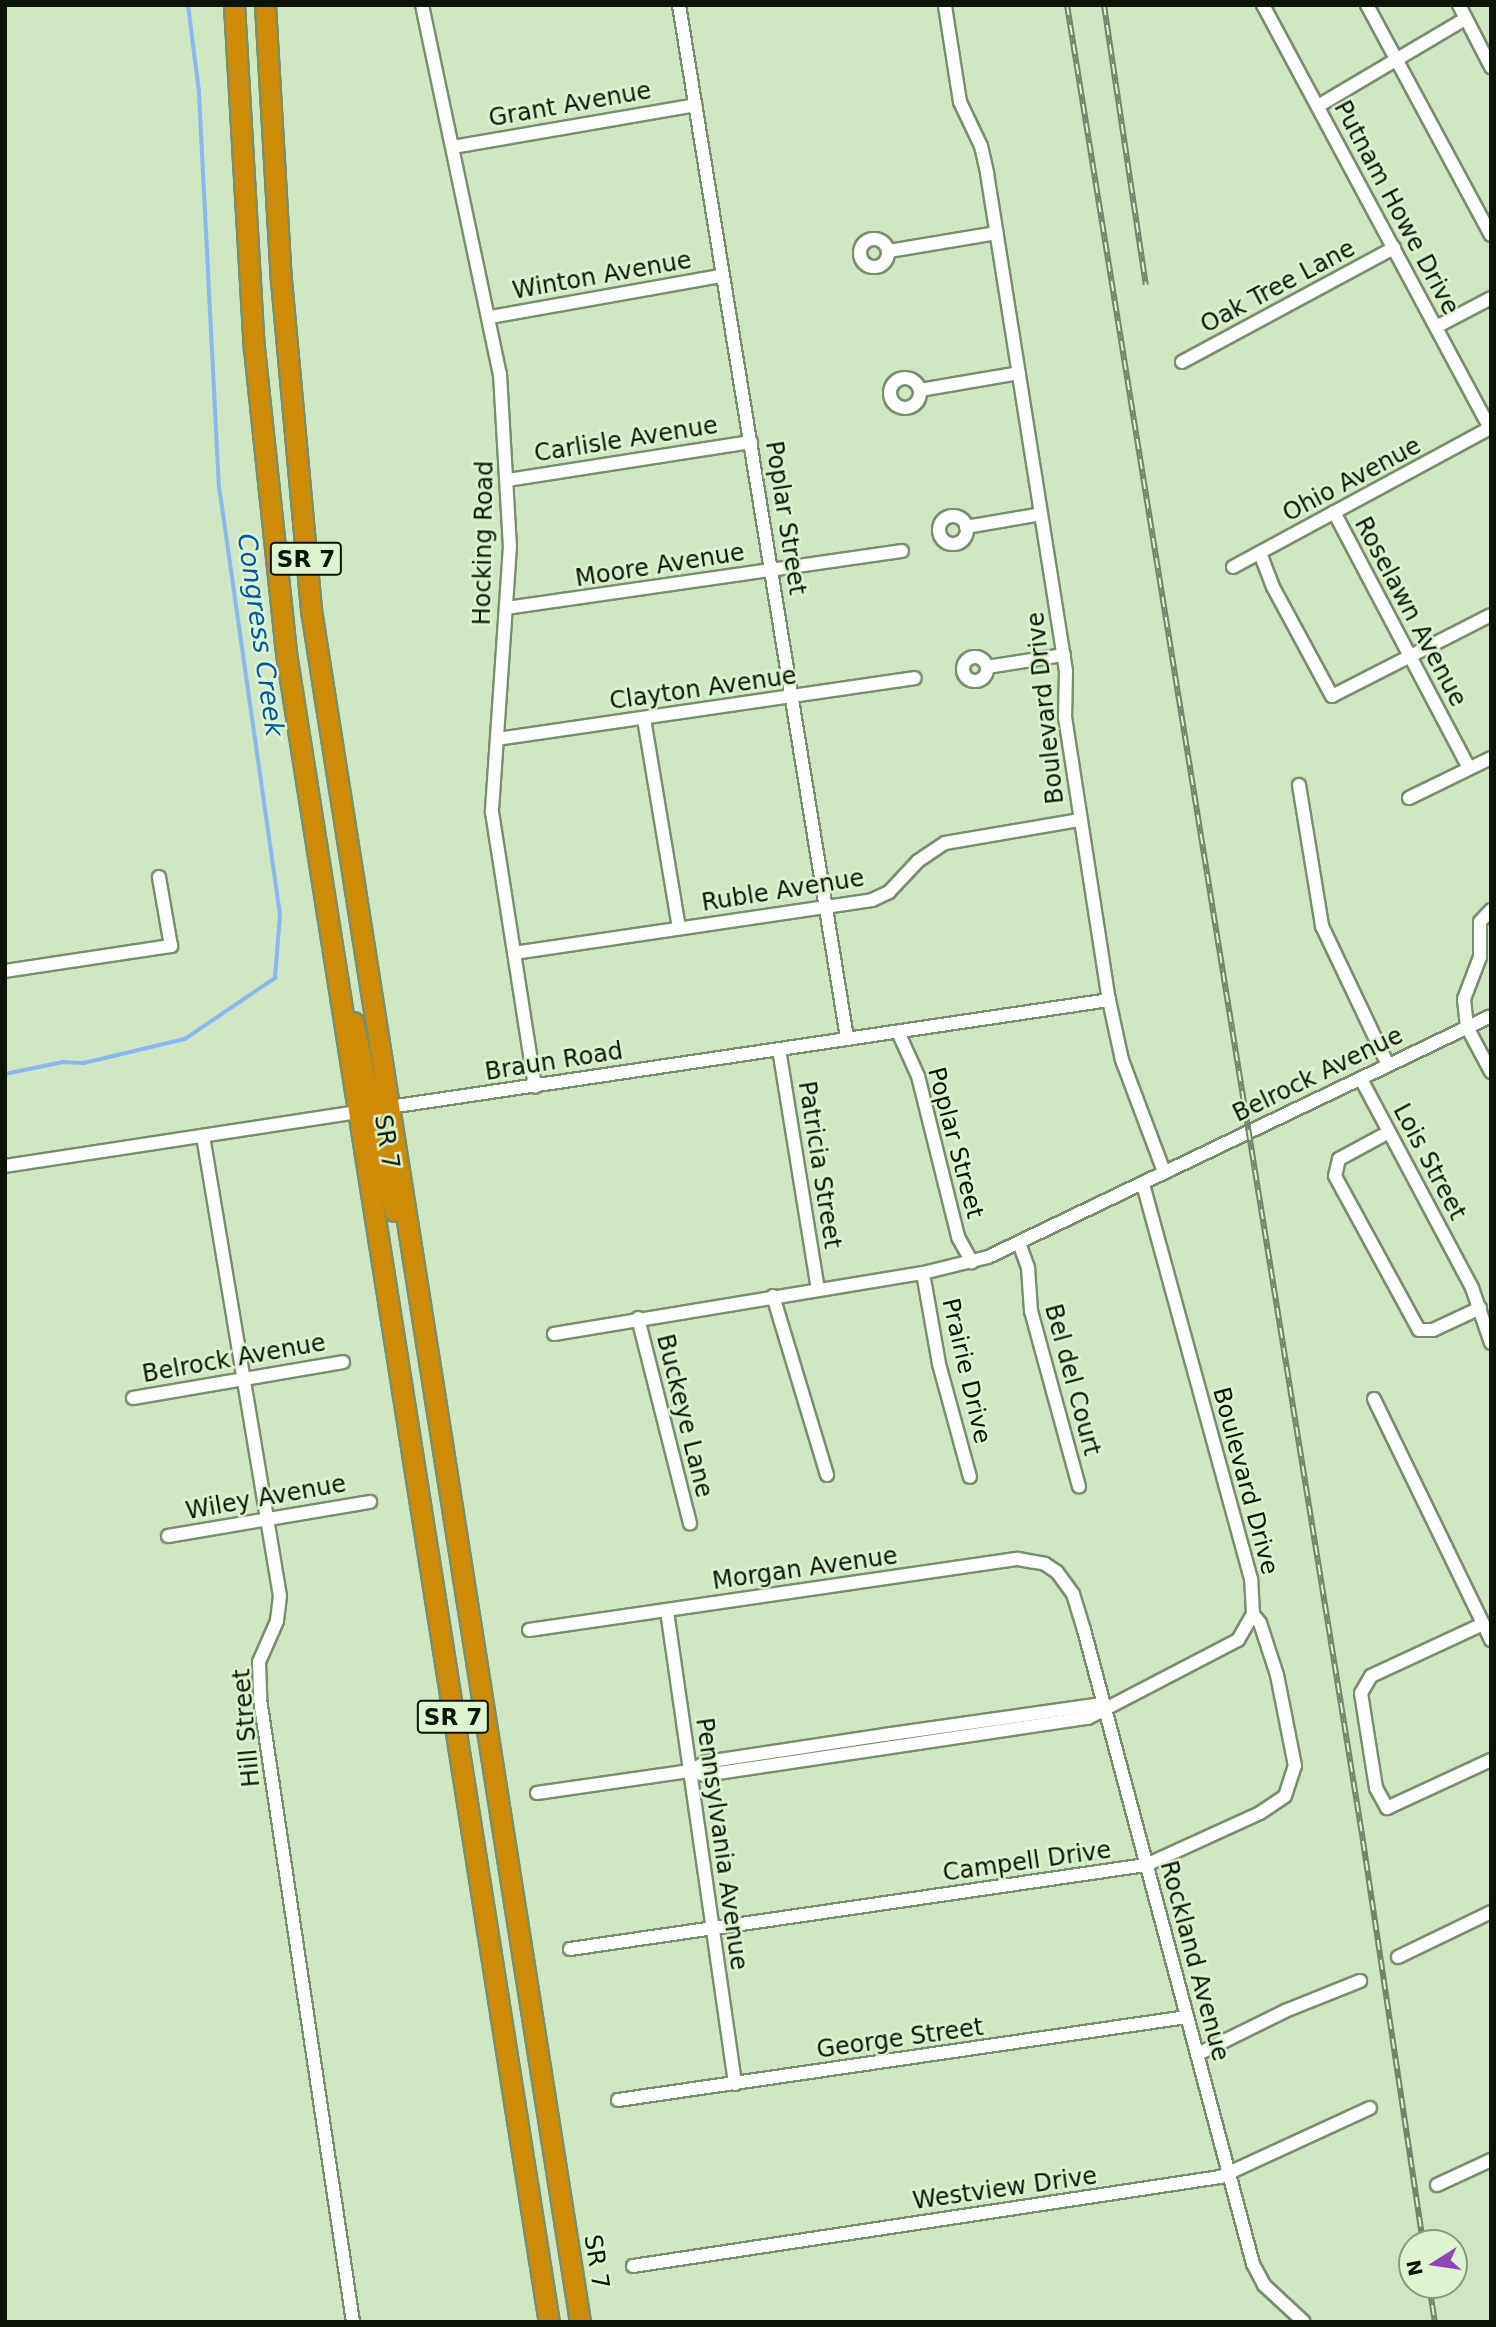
<!DOCTYPE html>
<html>
<head>
<meta charset="utf-8">
<style>
	body { margin:0 }
	#map { position:relative; width:1496px; height:2327px; overflow:hidden; background:#cfe7c2; font-family:"DejaVu Sans",sans-serif }
	div>[style] { position:absolute }
	.stream>* { height:3.5px; margin:-1.75px; padding:0 1.75px; transform-origin:1.75px; border-radius:1.75px; background:#89b7f0 }
	.roads { filter:drop-shadow(2px 0 #788e6c) drop-shadow(-2px 0 #788e6c) drop-shadow(0 2px #788e6c) drop-shadow(0 -2px #788e6c) }
	.minor>* { height:12px; margin:-6px; padding:0 6px; transform-origin:6px; border-radius:6px; background:#fff }
	.minor>.ring { margin:-6px; padding:0; box-sizing:content-box; background:none; border:12px solid #fff; border-radius:50% }
	.highway>* { height:19px; margin:-9.5px; padding:0 9.5px; transform-origin:9.5px; border-radius:9.5px; background:#cd8b06 }
	.rail>* { height:6px; margin-top:-3px; transform-origin:0; background:repeating-linear-gradient(90deg,#dcf4cf 0 10px,#73846a 0 20px); box-sizing:border-box; border-block:2px solid #73846a }
	span { translate:-50% -50%; white-space:nowrap; text-align:center; line-height:1.15; -webkit-text-stroke:5px #dcf4cf; paint-order:stroke }
	.shield-label span { padding:2px 5px; background:#dcf4cf; border:2px solid; border-radius:5px; -webkit-text-stroke-width:0 }
	.shield-label { font-size:23px; color:#0c1408; font-weight:700 }
	.street-label { font-size:24px; color:#0c1408 }
	.water-label { font-size:26px; color:#0056a9; font-style:italic }
	.frame { position:absolute; inset:0; border:7px solid #0c1408; pointer-events:none }
	.north { position:absolute; left:1398px; top:2229px; width:70px; height:70px; box-sizing:border-box; background:#dcf4cf; border:2px solid #899a7f; border-radius:50%; rotate:258deg; font-size:19px; font-weight:700; line-height:28px; text-align:center; color:#0c1408 }
	.north::after { content:''; display:block; margin:auto; width:24px; height:32px; background:#9445b5; clip-path:polygon(50% 0,100% 100%,50% 72%,0 100%) }
</style>
</head>
<body>
<div id="map">
	<div class="stream">
		<i style="left:5px;top:1074px;width:59px;rotate:-11.7deg"></i>
		<i style="left:63px;top:1062px;width:21px;rotate:3deg"></i>
		<i style="left:84px;top:1063px;width:104px;rotate:-13.4deg"></i>
		<i style="left:185px;top:1039px;width:109px;rotate:-34.1deg"></i>
		<i style="left:275px;top:978px;width:63px;rotate:-85.5deg"></i>
		<i style="left:280px;top:915px;width:430px;rotate:-98.1deg"></i>
		<i style="left:219px;top:489px;width:398px;rotate:-92.9deg"></i>
		<i style="left:199px;top:92px;width:88px;rotate:-97.2deg"></i>
	</div>
	<div class="roads">
		<div class="minor">
			<i style="left:422px;top:5px;width:377px;rotate:78.1deg"></i>
			<i style="left:500px;top:374px;width:172px;rotate:86.7deg"></i>
			<i style="left:510px;top:546px;width:267px;rotate:93.9deg"></i>
			<i style="left:492px;top:812px;width:278px;rotate:81.1deg"></i>
			<i style="left:679px;top:5px;width:1047px;rotate:80.76deg"></i>
			<i style="left:1263px;top:5px;width:482px;rotate:61.8deg"></i>
			<i style="left:1367px;top:5px;width:261px;rotate:61.7deg"></i>
			<i style="left:1459px;top:5px;width:70px;rotate:62.7deg"></i>
			<i style="left:945px;top:6px;width:97px;rotate:81.1deg"></i>
			<i style="left:960px;top:102px;width:49px;rotate:64.5deg"></i>
			<i style="left:981px;top:146px;width:28px;rotate:77deg"></i>
			<i style="left:987px;top:173px;width:504px;rotate:80.99deg"></i>
			<i style="left:1066px;top:671px;width:46px;rotate:91.2deg"></i>
			<i style="left:1065px;top:717px;width:286px;rotate:81.2deg"></i>
			<i style="left:1109px;top:1000px;width:61px;rotate:77.8deg"></i>
			<i style="left:1122px;top:1060px;width:120px;rotate:69.4deg"></i>
			<i style="left:1318px;top:106px;width:171px;rotate:-30.6deg"></i>
			<i style="left:453px;top:147px;width:246px;rotate:-9.8deg"></i>
			<i class="ring" style="left:860px;top:239px;width:16px;height:16px"></i>
			<i style="left:889px;top:251px;width:109px;rotate:-9.5deg"></i>
			<i style="left:490px;top:317px;width:235px;rotate:-10.1deg"></i>
			<i style="left:1436px;top:327px;width:62px;rotate:-27.8deg"></i>
			<i style="left:1182px;top:362px;width:241px;rotate:-28.3deg"></i>
			<i class="ring" style="left:890px;top:378px;width:18px;height:18px"></i>
			<i style="left:920px;top:390px;width:100px;rotate:-9.7deg"></i>
			<i style="left:508px;top:480px;width:246px;rotate:-8.9deg"></i>
			<i style="left:1334px;top:512px;width:289px;rotate:62.2deg"></i>
			<i class="ring" style="left:939px;top:516px;width:16px;height:16px"></i>
			<i style="left:966px;top:527px;width:76px;rotate:-9.8deg"></i>
			<i style="left:1260px;top:553px;width:36px;rotate:69deg"></i>
			<i style="left:1273px;top:587px;width:124px;rotate:61.6deg"></i>
			<i style="left:1332px;top:696px;width:178px;rotate:-27deg"></i>
			<i style="left:1233px;top:567px;width:292px;rotate:-28.4deg"></i>
			<i style="left:506px;top:608px;width:400px;rotate:-8.2deg"></i>
			<i class="ring" style="left:963px;top:657px;width:12px;height:12px"></i>
			<i style="left:987px;top:667px;width:78px;rotate:-8.9deg"></i>
			<i style="left:644px;top:719px;width:212px;rotate:80.5deg"></i>
			<i style="left:497px;top:739px;width:422px;rotate:-8.3deg"></i>
			<i style="left:1299px;top:785px;width:143px;rotate:80.7deg"></i>
			<i style="left:1322px;top:926px;width:154px;rotate:64.6deg"></i>
			<i style="left:1409px;top:798px;width:91px;rotate:-26deg"></i>
			<i style="left:1491px;top:910px;width:16px;rotate:133deg"></i>
			<i style="left:1480px;top:922px;width:35px;rotate:90deg"></i>
			<i style="left:1480px;top:957px;width:45px;rotate:110.9deg"></i>
			<i style="left:1464px;top:999px;width:28px;rotate:84deg"></i>
			<i style="left:1467px;top:1027px;width:51px;rotate:61.9deg"></i>
			<i style="left:514px;top:953px;width:362px;rotate:-8.4deg"></i>
			<i style="left:872px;top:900px;width:19px;rotate:-25deg"></i>
			<i style="left:889px;top:892px;width:42px;rotate:-46.9deg"></i>
			<i style="left:918px;top:861px;width:32px;rotate:-34deg"></i>
			<i style="left:945px;top:843px;width:137px;rotate:-9.7deg"></i>
			<i style="left:5px;top:971px;width:168px;rotate:-8.6deg"></i>
			<i style="left:171px;top:946px;width:70px;rotate:-99.9deg"></i>
			<i style="left:899px;top:1034px;width:46px;rotate:65.7deg"></i>
			<i style="left:918px;top:1076px;width:166px;rotate:76deg"></i>
			<i style="left:958px;top:1237px;width:29px;rotate:61deg"></i>
			<i style="left:779px;top:1049px;width:243px;rotate:80.8deg"></i>
			<i style="left:1361px;top:1079px;width:237px;rotate:62deg"></i>
			<i style="left:1472px;top:1288px;width:58px;rotate:70.9deg"></i>
			<i style="left:383px;top:1108px;width:734px;rotate:-8.46deg"></i>
			<i style="left:1389px;top:1132px;width:57px;rotate:151.6deg"></i>
			<i style="left:1339px;top:1159px;width:17px;rotate:103deg"></i>
			<i style="left:1335px;top:1176px;width:175px;rotate:61.4deg"></i>
			<i style="left:1419px;top:1330px;width:14px"></i>
			<i style="left:1433px;top:1330px;width:52px;rotate:-25.1deg"></i>
			<i style="left:203px;top:1136px;width:466px;rotate:80.5deg"></i>
			<i style="left:280px;top:1596px;width:25px;rotate:97deg"></i>
			<i style="left:277px;top:1621px;width:45px;rotate:113.7deg"></i>
			<i style="left:259px;top:1662px;width:37px;rotate:88deg"></i>
			<i style="left:260px;top:1699px;width:630px;rotate:81.51deg"></i>
			<i style="left:5px;top:1166px;width:364px;rotate:-8.7deg"></i>
			<i style="left:1019px;top:1243px;width:27px;rotate:70deg"></i>
			<i style="left:1028px;top:1268px;width:43px;rotate:86deg"></i>
			<i style="left:1031px;top:1311px;width:182px;rotate:74.7deg"></i>
			<i style="left:923px;top:1273px;width:92px;rotate:80deg"></i>
			<i style="left:939px;top:1364px;width:117px;rotate:74.7deg"></i>
			<i style="left:773px;top:1296px;width:187px;rotate:73.2deg"></i>
			<i style="left:638px;top:1318px;width:212px;rotate:75.8deg"></i>
			<i style="left:554px;top:1334px;width:374px;rotate:-9.4deg"></i>
			<i style="left:923px;top:1273px;width:67px;rotate:-13.8deg"></i>
			<i style="left:988px;top:1257px;width:558px;rotate:-25.6deg"></i>
			<i style="left:133px;top:1398px;width:213px;rotate:-9.7deg"></i>
			<i style="left:1374px;top:1399px;width:268px;rotate:64.1deg"></i>
			<i style="left:168px;top:1536px;width:205px;rotate:-9.6deg"></i>
			<i style="left:667px;top:1611px;width:478px;rotate:81.8deg"></i>
			<i style="left:1483px;top:1624px;width:123px;rotate:155.1deg"></i>
			<i style="left:1371px;top:1676px;width:20px;rotate:120deg"></i>
			<i style="left:1361px;top:1693px;width:96px;rotate:81deg"></i>
			<i style="left:1376px;top:1788px;width:23px;rotate:61deg"></i>
			<i style="left:1387px;top:1808px;width:115px;rotate:-24.8deg"></i>
			<i style="left:529px;top:1630px;width:494px;rotate:-8.3deg"></i>
			<i style="left:1018px;top:1559px;width:27px;rotate:10deg"></i>
			<i style="left:1045px;top:1564px;width:14px;rotate:34deg"></i>
			<i style="left:1057px;top:1572px;width:27px;rotate:54deg"></i>
			<i style="left:1073px;top:1594px;width:38px;rotate:73deg"></i>
			<i style="left:1084px;top:1630px;width:656px;rotate:75.07deg"></i>
			<i style="left:1253px;top:2264px;width:24px;rotate:62deg"></i>
			<i style="left:1264px;top:2285px;width:54px;rotate:42.8deg"></i>
			<i style="left:690px;top:1771px;width:18px;rotate:-29deg"></i>
			<i style="left:706px;top:1762px;width:180px;rotate:-8.6deg"></i>
			<i style="left:884px;top:1735px;width:213px;rotate:-8.1deg"></i>
			<i style="left:1095px;top:1705px;width:9px;rotate:27deg"></i>
			<i style="left:537px;top:1793px;width:155px;rotate:-8.2deg"></i>
			<i style="left:690px;top:1771px;width:16px;rotate:15deg"></i>
			<i style="left:705px;top:1775px;width:387px;rotate:-8.5deg"></i>
			<i style="left:1088px;top:1718px;width:169px;rotate:-27.5deg"></i>
			<i style="left:1238px;top:1640px;width:30px;rotate:-60deg"></i>
			<i style="left:1253px;top:1614px;width:35px;rotate:-93deg"></i>
			<i style="left:1251px;top:1579px;width:410px;rotate:-105.3deg"></i>
			<i style="left:570px;top:1949px;width:582px;rotate:-8.3deg"></i>
			<i style="left:1146px;top:1865px;width:125px;rotate:-24.5deg"></i>
			<i style="left:1260px;top:1813px;width:30px;rotate:-34deg"></i>
			<i style="left:1285px;top:1796px;width:32px;rotate:-72deg"></i>
			<i style="left:1295px;top:1766px;width:93px;rotate:-101.2deg"></i>
			<i style="left:1277px;top:1675px;width:55px;rotate:-108.1deg"></i>
			<i style="left:1260px;top:1623px;width:11px;rotate:-128deg"></i>
			<i style="left:1398px;top:1957px;width:103px;rotate:-25.8deg"></i>
			<i style="left:1198px;top:2054px;width:97px;rotate:-26.3deg"></i>
			<i style="left:1285px;top:2011px;width:81px;rotate:-21.8deg"></i>
			<i style="left:618px;top:2100px;width:575px;rotate:-8.3deg"></i>
			<i style="left:1437px;top:2185px;width:60px;rotate:-24.8deg"></i>
			<i style="left:633px;top:2266px;width:594px;rotate:-8.62deg"></i>
			<i style="left:1220px;top:2177px;width:165px;rotate:-24.7deg"></i>
		</div>
		<div class="highway">
			<i style="left:234px;top:5px;width:344px;rotate:86.7deg"></i>
			<i style="left:254px;top:348px;width:307px;rotate:84deg"></i>
			<i style="left:286px;top:653px;width:1690px;rotate:81.05deg"></i>
			<i style="left:265px;top:5px;width:275px;rotate:86.7deg"></i>
			<i style="left:281px;top:280px;width:331px;rotate:84.8deg"></i>
			<i style="left:311px;top:610px;width:1733px;rotate:81.07deg"></i>
			<i style="left:353px;top:1022px;width:193px;rotate:77.8deg"></i>
		</div>
	</div>
	<div class="rail">
		<i style="left:1067px;top:5px;width:1860px;rotate:80.84deg"></i>
		<i style="left:1363px;top:1841px;width:406px;rotate:81.5deg"></i>
		<i style="left:1104px;top:5px;width:283px;rotate:81.5deg"></i>
		<i style="left:1429px;top:2285px;width:37px;rotate:81deg"></i>
	</div>
	<div class="shield-label">
		<span style="left:306px;top:559px">SR 7</span>
		<span style="left:453px;top:1717px">SR 7</span>
	</div>
	<div class="street-label">
		<span style="left:570px;top:105px;rotate:-10deg">Grant Avenue</span>
		<span style="left:1396px;top:208px;rotate:62deg">Putnam Howe Drive</span>
		<span style="left:602px;top:276px;rotate:-10deg">Winton Avenue</span>
		<span style="left:1278px;top:287px;rotate:-28deg">Oak Tree Lane</span>
		<span style="left:626px;top:440px;rotate:-9deg">Carlisle Avenue</span>
		<span style="left:1352px;top:480px;rotate:-28deg">Ohio Avenue</span>
		<span style="left:785px;top:518px;rotate:81deg">Poplar Street</span>
		<span style="left:484px;top:543px;rotate:-89deg">Hocking Road</span>
		<span style="left:660px;top:566px;rotate:-9deg">Moore Avenue</span>
		<span style="left:1410px;top:612px;rotate:62deg">Roselawn Avenue</span>
		<span style="left:703px;top:689px;rotate:-8deg">Clayton Avenue</span>
		<span style="left:1046px;top:708px;rotate:-96deg">Boulevard Drive</span>
		<span style="left:783px;top:891px;rotate:-9deg">Ruble Avenue</span>
		<span style="left:554px;top:1062px;rotate:-9deg">Braun Road</span>
		<span style="left:1318px;top:1075px;rotate:-26deg">Belrock Avenue</span>
		<span style="left:386px;top:1142px;rotate:81deg">SR 7</span>
		<span style="left:955px;top:1143px;rotate:75deg">Poplar Street</span>
		<span style="left:1429px;top:1162px;rotate:62deg">Lois Street</span>
		<span style="left:819px;top:1165px;rotate:81deg">Patricia Street</span>
		<span style="left:234px;top:1359px;rotate:-10deg">Belrock Avenue</span>
		<span style="left:966px;top:1371px;rotate:77deg">Prairie Drive</span>
		<span style="left:1072px;top:1380px;rotate:75deg">Bel del Court</span>
		<span style="left:684px;top:1416px;rotate:76deg">Buckeye Lane</span>
		<span style="left:1245px;top:1481px;rotate:75deg">Boulevard Drive</span>
		<span style="left:266px;top:1498px;rotate:-10deg">Wiley Avenue</span>
		<span style="left:805px;top:1569px;rotate:-8deg">Morgan Avenue</span>
		<span style="left:247px;top:1728px;rotate:-95deg">Hill Street</span>
		<span style="left:721px;top:1844px;rotate:82deg">Pennsylvania Avenue</span>
		<span style="left:1027px;top:1862px;rotate:-8deg">Campell Drive</span>
		<span style="left:1194px;top:1961px;rotate:75deg">Rockland Avenue</span>
		<span style="left:900px;top:2039px;rotate:-8deg">George Street</span>
		<span style="left:1005px;top:2189px;rotate:-8deg">Westview Drive</span>
		<span style="left:596px;top:2262px;rotate:81deg">SR 7</span>
	</div>
	<div class="water-label">
		<span style="left:260px;top:635px;rotate:82deg">Congress Creek</span>
	</div>
	<div class="frame"></div>
	<div class="north">N</div>
</div>
</body>
</html>
